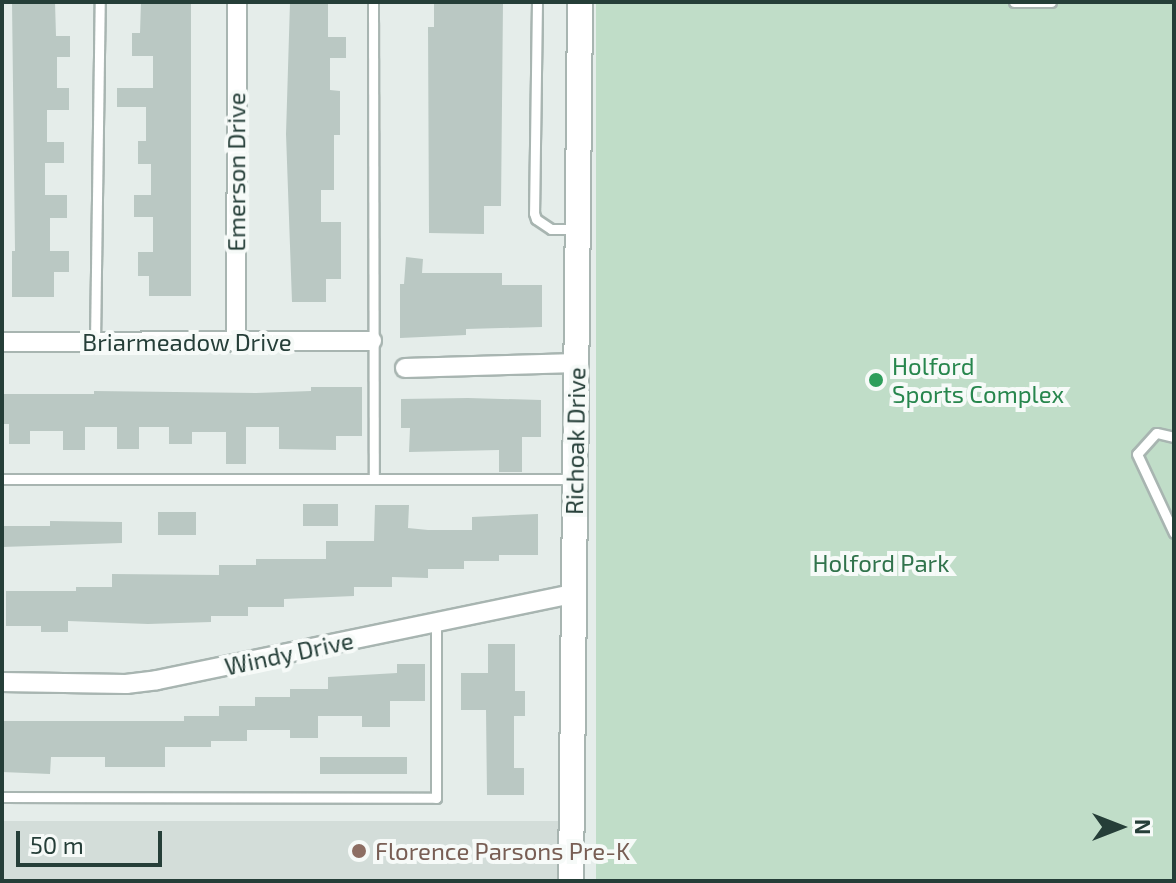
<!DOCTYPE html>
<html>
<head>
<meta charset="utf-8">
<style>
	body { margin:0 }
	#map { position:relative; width:1176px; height:883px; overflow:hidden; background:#e5edea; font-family:"Exo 2",sans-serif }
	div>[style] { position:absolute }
	.built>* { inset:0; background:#d3ddd9; transform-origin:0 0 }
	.green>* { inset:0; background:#c0ddc8; transform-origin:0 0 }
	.building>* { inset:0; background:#bac8c3; transform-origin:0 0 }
	.roads { filter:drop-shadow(2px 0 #a8b5b1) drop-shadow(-2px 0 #a8b5b1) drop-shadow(0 2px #a8b5b1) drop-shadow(0 -2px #a8b5b1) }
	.service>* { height:9px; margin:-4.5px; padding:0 4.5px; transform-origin:4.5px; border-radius:4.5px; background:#fff }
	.minor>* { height:18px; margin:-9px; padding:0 9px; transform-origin:9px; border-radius:9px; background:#fff }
	.tertiary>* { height:24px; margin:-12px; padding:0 12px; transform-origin:12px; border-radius:12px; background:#fff }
	.dots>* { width:22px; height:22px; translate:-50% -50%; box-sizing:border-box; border:4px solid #f6faf8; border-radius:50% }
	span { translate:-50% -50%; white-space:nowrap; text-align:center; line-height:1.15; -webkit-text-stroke:8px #f6faf8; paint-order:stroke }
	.street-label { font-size:24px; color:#253e38 }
	.leisure-label { font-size:24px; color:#27864d }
	.left { translate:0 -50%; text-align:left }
	.park-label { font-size:24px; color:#31734c }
	.education-label { font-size:24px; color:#785e54 }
	.frame { position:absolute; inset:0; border:4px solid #253e38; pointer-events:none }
	.north { position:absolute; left:1080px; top:787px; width:80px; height:80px; -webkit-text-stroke:6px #f6faf8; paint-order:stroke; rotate:90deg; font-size:22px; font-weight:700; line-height:32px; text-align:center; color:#253e38 }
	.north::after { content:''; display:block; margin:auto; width:28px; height:36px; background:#253e38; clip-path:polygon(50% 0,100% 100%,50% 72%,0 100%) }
	.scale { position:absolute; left:16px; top:831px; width:146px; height:36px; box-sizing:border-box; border:4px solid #253e38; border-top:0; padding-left:10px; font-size:24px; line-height:28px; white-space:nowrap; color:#253e38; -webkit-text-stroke:6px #f6faf8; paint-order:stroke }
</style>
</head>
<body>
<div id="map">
	<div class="built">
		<i style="left:2px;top:821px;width:557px;height:60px"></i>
	</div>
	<div class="green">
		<i style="left:596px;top:2px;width:578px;height:879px"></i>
	</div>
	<div class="building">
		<i style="clip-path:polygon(12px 2px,55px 2px,56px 36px,70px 36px,70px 57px,57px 57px,57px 88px,69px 88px,69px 110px,47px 110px,47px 142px,64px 142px,64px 163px,45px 163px,45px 195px,67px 195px,67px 218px,50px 218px,50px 251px,69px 251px,69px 272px,54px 272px,54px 297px,12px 297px,12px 251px,15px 251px)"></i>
		<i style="clip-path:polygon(141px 2px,191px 2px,191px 296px,149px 296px,149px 276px,138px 276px,138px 252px,153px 252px,153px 217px,134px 217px,134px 195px,151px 195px,151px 164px,138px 164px,138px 141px,146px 141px,146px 107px,117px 107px,117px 88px,153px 88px,153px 56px,132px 56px,132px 33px,140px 33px)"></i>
		<i style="clip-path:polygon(290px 2px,328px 2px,328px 37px,346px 37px,346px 58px,330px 58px,330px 90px,340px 91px,340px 135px,334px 135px,334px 190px,321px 190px,321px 222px,341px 222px,341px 279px,326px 279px,326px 302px,292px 302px,286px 134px)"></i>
		<i style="clip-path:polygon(434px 2px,503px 2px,501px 206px,484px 206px,484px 234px,429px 233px,428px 27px,434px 27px)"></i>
		<i style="clip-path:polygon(406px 257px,423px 259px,422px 273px,502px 273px,502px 285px,542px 285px,542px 327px,466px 329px,466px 335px,400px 338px,400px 284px,404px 284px)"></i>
		<i style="clip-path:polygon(311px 387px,362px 387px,362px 436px,336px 436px,336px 450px,279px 449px,279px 427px,246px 427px,246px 464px,226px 464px,226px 432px,192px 432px,192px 444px,169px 444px,169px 427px,139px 427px,139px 449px,117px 449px,117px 427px,85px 427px,85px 450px,63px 450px,63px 431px,30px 431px,30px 444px,9px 444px,9px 424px,2px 424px,2px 394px,94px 394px,94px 391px,256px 393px,311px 391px)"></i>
		<i style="clip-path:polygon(468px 398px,541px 400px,541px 437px,522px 437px,522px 472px,499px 472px,499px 450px,409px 452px,410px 428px,401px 428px,401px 399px)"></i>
		<i style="left:303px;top:504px;width:35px;height:22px"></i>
		<i style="clip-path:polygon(375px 505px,409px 505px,408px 528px,428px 530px,472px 530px,472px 517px,538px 514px,538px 555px,499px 555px,499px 561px,464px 561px,464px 569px,428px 569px,428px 578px,392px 577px,392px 587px,354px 587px,354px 596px,284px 599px,284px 607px,248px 607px,248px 616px,211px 616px,211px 622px,148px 624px,68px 621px,68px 632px,41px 632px,41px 626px,6px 626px,6px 591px,76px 591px,76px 587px,112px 587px,112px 574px,219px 575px,219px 565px,256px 565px,256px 559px,326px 559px,326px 541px,374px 541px)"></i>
		<i style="left:158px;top:512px;width:38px;height:23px"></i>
		<i style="clip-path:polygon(50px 521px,122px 522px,122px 543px,2px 547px,2px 526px,50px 526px)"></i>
		<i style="clip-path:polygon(488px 644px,515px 644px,515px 691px,525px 691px,525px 716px,514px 716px,514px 768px,524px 768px,524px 795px,487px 795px,486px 710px,461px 710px,461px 673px,488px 673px)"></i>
		<i style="clip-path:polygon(397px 664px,425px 664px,425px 701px,390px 701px,390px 727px,362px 727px,362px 716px,318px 716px,318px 738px,290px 738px,290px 730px,247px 730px,247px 741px,211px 741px,211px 747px,165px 747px,165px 767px,105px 767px,105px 757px,51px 757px,50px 774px,2px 772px,2px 721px,184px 721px,184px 716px,219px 716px,219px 706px,255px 706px,255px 697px,290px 697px,290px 689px,328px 689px,328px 677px,397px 673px)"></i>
		<i style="left:320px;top:757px;width:87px;height:17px"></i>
	</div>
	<div class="roads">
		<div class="service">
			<i style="left:373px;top:2px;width:475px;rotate:89.9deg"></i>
			<i style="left:537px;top:2px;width:211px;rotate:90.8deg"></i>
			<i style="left:534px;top:213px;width:6px;rotate:72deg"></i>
			<i style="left:536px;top:219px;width:18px;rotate:34deg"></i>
			<i style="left:551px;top:229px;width:25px"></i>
			<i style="left:1014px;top:2px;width:37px"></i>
			<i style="left:95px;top:342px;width:340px;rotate:-89.2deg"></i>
			<i style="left:1174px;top:437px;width:18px;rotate:-167deg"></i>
			<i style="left:1156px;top:433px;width:28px;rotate:132deg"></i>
			<i style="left:1137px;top:454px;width:87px;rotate:64.9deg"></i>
			<i style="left:2px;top:479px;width:573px"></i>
			<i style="left:2px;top:797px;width:434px;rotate:0.1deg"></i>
			<i style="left:436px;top:798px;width:176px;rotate:-90deg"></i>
		</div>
		<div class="minor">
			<i style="left:2px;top:342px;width:370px;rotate:-0.2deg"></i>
			<i style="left:236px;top:343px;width:341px;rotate:-89.8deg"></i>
			<i style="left:405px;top:368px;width:171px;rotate:-1.7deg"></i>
			<i style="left:2px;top:682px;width:124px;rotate:0.9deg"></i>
			<i style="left:126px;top:684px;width:31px;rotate:-7deg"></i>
			<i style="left:157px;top:680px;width:426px;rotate:-11.7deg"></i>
		</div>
		<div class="tertiary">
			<i style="left:571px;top:881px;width:879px;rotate:-89.41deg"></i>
		</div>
	</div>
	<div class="dots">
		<i style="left:876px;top:380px;background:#2e9e5b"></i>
		<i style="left:359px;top:851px;background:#8d6e63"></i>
	</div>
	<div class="street-label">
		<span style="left:236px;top:172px;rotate:-90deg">Emerson Drive</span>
		<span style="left:187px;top:342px">Briarmeadow Drive</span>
		<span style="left:575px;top:441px;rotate:-89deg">Richoak Drive</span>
		<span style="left:289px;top:653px;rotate:-12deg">Windy Drive</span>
	</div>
	<div class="leisure-label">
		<span class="left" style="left:892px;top:380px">Holford<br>Sports Complex</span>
	</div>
	<div class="park-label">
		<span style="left:881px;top:563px">Holford Park</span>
	</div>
	<div class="education-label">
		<span class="left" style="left:375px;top:851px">Florence Parsons Pre-K</span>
	</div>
	<div class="frame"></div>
	<div class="north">N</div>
	<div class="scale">50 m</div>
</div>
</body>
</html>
